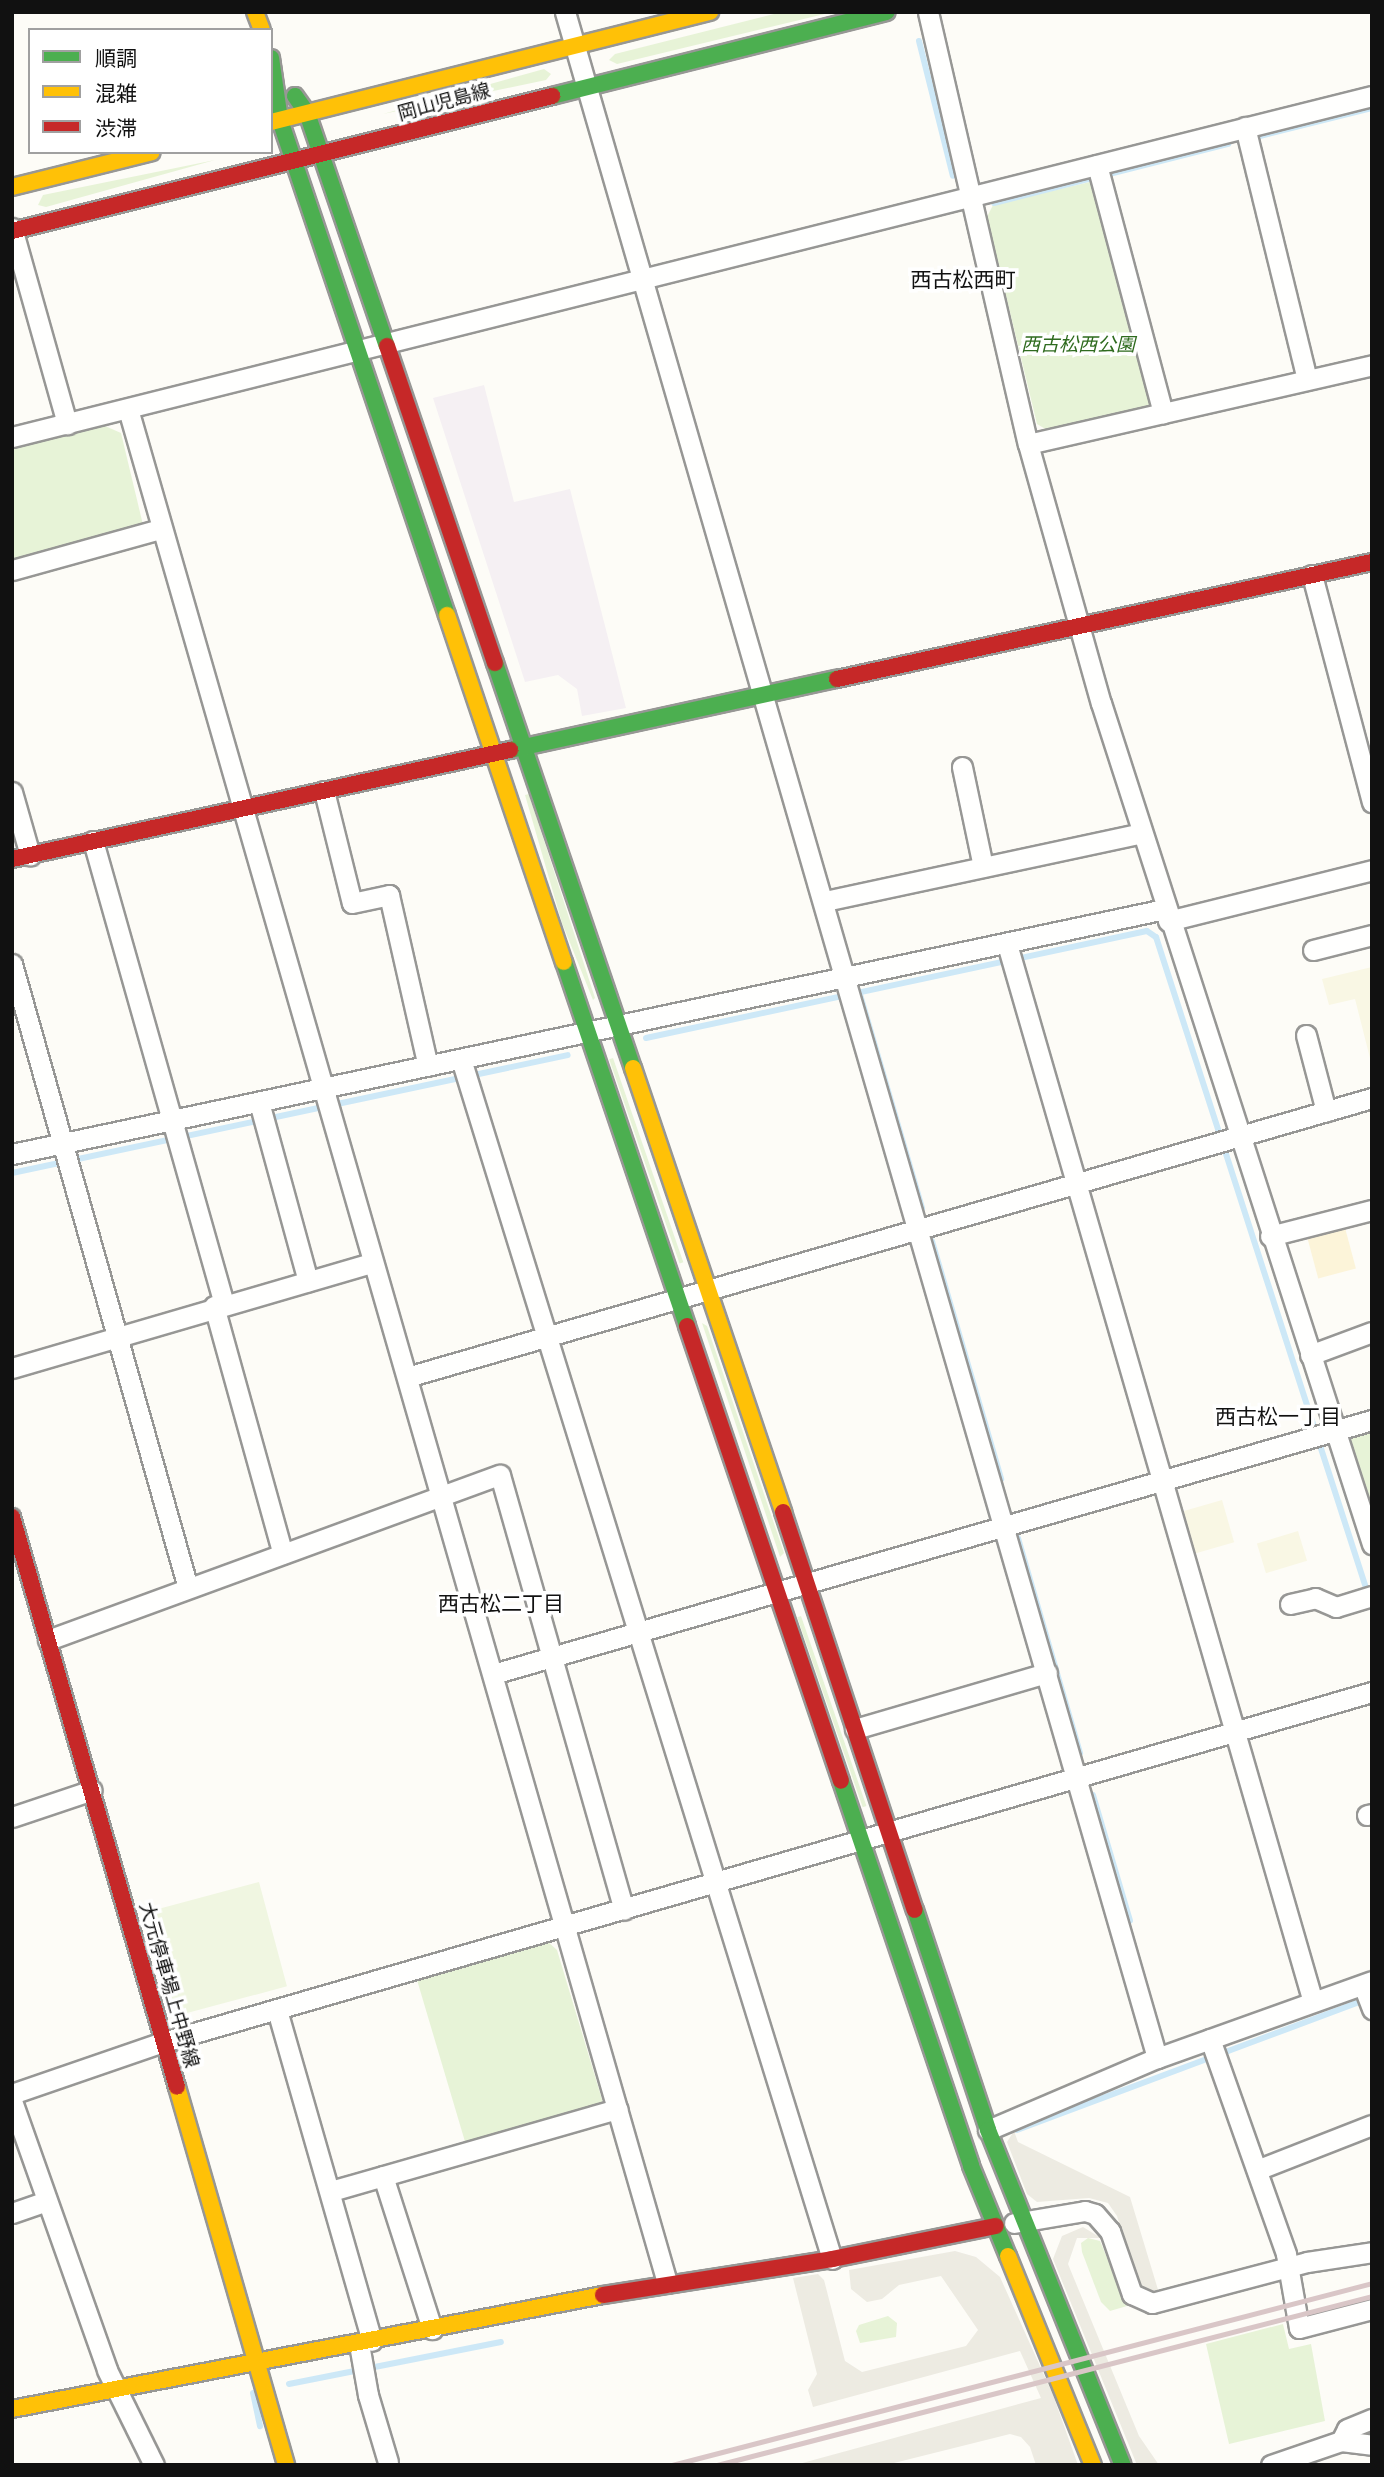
<!DOCTYPE html>
<html>
<head>
<meta charset="utf-8">
<style>
	body { margin:0 }
	#map { position:relative; width:1384px; height:2477px; overflow:hidden; background:#fdfcf7; font-family:"Libre Baskerville","Noto Sans JP",serif }
	div>[style] { position:absolute }
	.industrial>* { inset:0; background:#f5f0f3 }
	.farmland>* { inset:0; background:#f9f7e4; transform-origin:0 0 }
	.green>* { inset:0; background:#e7f3d7; transform-origin:0 0 }
	.sand>* { inset:0; background:#fcf4d9; transform-origin:0 0 }
	.pitch>* { inset:0; background:#f0f6e1; transform-origin:0 0 }
	.plaza>* { inset:0; background:#edebe2 }
	.stream>* { height:6px; margin:-3px; padding:0 3px; transform-origin:3px; border-radius:3px; background:#cde8f7 }
	.roads { filter:drop-shadow(2px 0 #979795) drop-shadow(-2px 0 #979795) drop-shadow(0 2px #979795) drop-shadow(0 -2px #979795) }
	.street>* { height:19px; margin:-9.5px; padding:0 9.5px; transform-origin:9.5px; border-radius:9.5px; background:#fffffe }
	.fast>* { height:16px; margin:-8px; padding:0 8px; transform-origin:8px; border-radius:8px; background:#4caf50 }
	.slow>* { height:16px; margin:-8px; padding:0 8px; transform-origin:8px; border-radius:8px; background:#ffc107 }
	.jam>* { height:16px; margin:-8px; padding:0 8px; transform-origin:8px; border-radius:8px; background:#c62828 }
	.rail>* { height:5px; margin:-2.5px; padding:0 2.5px; transform-origin:2.5px; border-radius:2.5px; background:#d9c6c7 }
	span { translate:-50% -50%; white-space:nowrap; text-align:center; line-height:1.15; -webkit-text-stroke:7px #fff; paint-order:stroke }
	.street-label { font-size:19px; color:#111 }
	.park-label { font-size:19px; color:#2f6b1f; font-style:italic }
	.neighbourhood-label { font-size:21px; color:#111 }
	.frame { position:absolute; inset:0; border:14px solid #111; pointer-events:none }
	.legend { position:absolute; left:28px; top:28px; width:245px; height:126px; box-sizing:border-box; background:#fff; border:2px solid #a0a0a0; margin:0; padding:9px 12px; list-style:none; font-size:21px; color:#111 }
	.legend li { display:flex; align-items:center; gap:14px; height:35px }
	.legend b { width:35px; border:2px solid #a0a0a0 }
</style>
</head>
<body>
<div id="map">
	<div class="industrial">
		<i style="clip-path:polygon(484px 385px,514px 502px,570px 489px,626px 708px,582px 716px,577px 689px,558px 675px,525px 682px,433px 398px)"></i>
	</div>
	<div class="farmland">
		<i style="clip-path:polygon(1372px 967px,1372px 1066px,1355px 999px,1329px 1005px,1322px 979px)"></i>
		<i style="left:1222px;top:1500px;width:44px;height:45px;rotate:74deg"></i>
		<i style="left:1298px;top:1531px;width:31px;height:43px;rotate:73deg"></i>
	</div>
	<div class="green">
		<i style="clip-path:polygon(833px 12px,617px 64px,609px 60px,615px 54px,774px 14px)"></i>
		<i style="clip-path:polygon(544px 69px,551px 74px,546px 80px,383px 114px)"></i>
		<i style="clip-path:polygon(215px 160px,46px 207px,38px 205px,43px 195px)"></i>
		<i style="clip-path:polygon(1090px 182px,1096px 185px,1154px 400px,1149px 408px,1047px 430px,1037px 424px,987px 217px,993px 205px)"></i>
		<i style="clip-path:polygon(105px 426px,121px 433px,144px 529px,12px 566px,12px 449px)"></i>
		<i style="clip-path:polygon(529px 794px,595px 998px,593px 1000px,562px 923px,525px 795px)"></i>
		<i style="left:613px;top:1058px;width:216px;height:4px;rotate:71deg"></i>
		<i style="clip-path:polygon(702px 1323px,707px 1326px,784px 1553px,780px 1557px)"></i>
		<i style="clip-path:polygon(1372px 1426px,1372px 1517px,1348px 1445px,1354px 1431px)"></i>
		<i style="left:801px;top:1616px;width:201px;height:4px;rotate:71deg"></i>
		<i style="clip-path:polygon(547px 1941px,557px 1950px,604px 2106px,466px 2145px,417px 1980px)"></i>
		<i style="clip-path:polygon(1088px 2238px,1100px 2241px,1127px 2306px,1110px 2311px,1101px 2302px,1082px 2252px,1081px 2243px)"></i>
		<i style="clip-path:polygon(888px 2316px,897px 2323px,896px 2337px,860px 2343px,856px 2331px,859px 2325px)"></i>
		<i style="clip-path:polygon(1283px 2324px,1289px 2349px,1311px 2344px,1325px 2421px,1229px 2444px,1206px 2344px)"></i>
	</div>
	<div class="sand">
		<i style="left:1344px;top:1224px;width:46px;height:39px;rotate:75deg"></i>
	</div>
	<div class="pitch">
		<i style="left:259px;top:1882px;width:108px;height:114px;rotate:75deg"></i>
	</div>
	<div class="plaza">
		<i style="clip-path:polygon(1014px 2131px,1018px 2142px,1130px 2197px,1159px 2293px,1151px 2295px,1138px 2285px,1117px 2216px,1108px 2203px,1089px 2198px,1037px 2202px,1027px 2194px,1007px 2142px)"></i>
		<i style="clip-path:polygon(1083px 2227px,1101px 2238px,1077px 2238px,1068px 2264px,1139px 2436px,1159px 2465px,1137px 2465px,1053px 2259px,1062px 2236px)"></i>
		<i style="clip-path:polygon(955px 2251px,976px 2257px,1000px 2277px,1053px 2395px,1078px 2465px,1036px 2465px,1030px 2447px,1021px 2437px,1010px 2434px,886px 2465px,795px 2465px,1041px 2398px,1020px 2351px,813px 2407px,808px 2390px,817px 2374px,793px 2278px,818px 2274px,824px 2280px,845px 2361px,862px 2372px,966px 2346px,978px 2330px,941px 2276px,899px 2285px,882px 2299px,867px 2302px,851px 2289px,849px 2270px)"></i>
	</div>
	<div class="stream">
		<i style="left:919px;top:41px;width:139px;rotate:75.9deg"></i>
		<i style="left:1260px;top:136px;width:115px;rotate:-14deg"></i>
		<i style="left:1113px;top:173px;width:119px;rotate:-14.2deg"></i>
		<i style="left:994px;top:203px;width:97px;rotate:-14.3deg"></i>
		<i style="left:859px;top:991px;width:226px;rotate:73.8deg"></i>
		<i style="left:646px;top:1038px;width:512px;rotate:-12.06deg"></i>
		<i style="left:1147px;top:931px;width:11px;rotate:34deg"></i>
		<i style="left:1156px;top:937px;width:690px;rotate:72.12deg"></i>
		<i style="left:12px;top:1173px;width:568px;rotate:-11.98deg"></i>
		<i style="left:932px;top:1241px;width:248px;rotate:73.8deg"></i>
		<i style="left:1018px;top:1538px;width:224px;rotate:73.9deg"></i>
		<i style="left:1093px;top:1795px;width:131px;rotate:73.6deg"></i>
		<i style="left:1017px;top:2130px;width:374px;rotate:-20.5deg"></i>
		<i style="left:289px;top:2384px;width:216px;rotate:-11.2deg"></i>
		<i style="left:253px;top:2393px;width:34px;rotate:78deg"></i>
	</div>
	<div class="roads">
		<div class="street">
			<i style="left:565px;top:12px;width:2130px;rotate:73.86deg"></i>
			<i style="left:928px;top:12px;width:443px;rotate:77deg"></i>
			<i style="left:1028px;top:444px;width:269px;rotate:74.3deg"></i>
			<i style="left:1101px;top:703px;width:884px;rotate:72.14deg"></i>
			<i style="left:1245px;top:127px;width:260px;rotate:76.2deg"></i>
			<i style="left:1097px;top:165px;width:257px;rotate:75.1deg"></i>
			<i style="left:12px;top:228px;width:204px;rotate:74.3deg"></i>
			<i style="left:128px;top:409px;width:1950px;rotate:73.95deg"></i>
			<i style="left:12px;top:437px;width:1402px;rotate:-14.08deg"></i>
			<i style="left:1028px;top:444px;width:353px;rotate:-12.9deg"></i>
			<i style="left:12px;top:570px;width:154px;rotate:-15.5deg"></i>
			<i style="left:1312px;top:575px;width:235px;rotate:75.2deg"></i>
			<i style="left:962px;top:767px;width:102px;rotate:78.1deg"></i>
			<i style="left:324px;top:791px;width:115px;rotate:76deg"></i>
			<i style="left:352px;top:903px;width:38px;rotate:-12deg"></i>
			<i style="left:389px;top:895px;width:175px;rotate:77.2deg"></i>
			<i style="left:12px;top:792px;width:66px;rotate:74.1deg"></i>
			<i style="left:93px;top:841px;width:480px;rotate:74.2deg"></i>
			<i style="left:825px;top:901px;width:324px;rotate:-12.1deg"></i>
			<i style="left:1168px;top:921px;width:210px;rotate:-14deg"></i>
			<i style="left:1007px;top:944px;width:1101px;rotate:73.87deg"></i>
			<i style="left:1313px;top:950px;width:61px;rotate:-14.3deg"></i>
			<i style="left:12px;top:964px;width:648px;rotate:74.25deg"></i>
			<i style="left:1306px;top:1035px;width:79px;rotate:75.3deg"></i>
			<i style="left:461px;top:1059px;width:1256px;rotate:72.82deg"></i>
			<i style="left:259px;top:1102px;width:186px;rotate:74.7deg"></i>
			<i style="left:12px;top:1154px;width:1179px;rotate:-12deg"></i>
			<i style="left:1270px;top:1236px;width:105px;rotate:-14.3deg"></i>
			<i style="left:214px;top:1306px;width:257px;rotate:74.5deg"></i>
			<i style="left:1310px;top:1355px;width:66px;rotate:-20.4deg"></i>
			<i style="left:12px;top:1368px;width:375px;rotate:-16.3deg"></i>
			<i style="left:407px;top:1377px;width:1005px;rotate:-16.13deg"></i>
			<i style="left:1290px;top:1604px;width:26px;rotate:-13deg"></i>
			<i style="left:1315px;top:1598px;width:23px;rotate:23deg"></i>
			<i style="left:1336px;top:1607px;width:38px;rotate:-17deg"></i>
			<i style="left:48px;top:1640px;width:481px;rotate:-20.1deg"></i>
			<i style="left:500px;top:1475px;width:452px;rotate:74.1deg"></i>
			<i style="left:493px;top:1674px;width:915px;rotate:-16.12deg"></i>
			<i style="left:855px;top:1729px;width:200px;rotate:-16.3deg"></i>
			<i style="left:1367px;top:1815px;width:5px;rotate:-11deg"></i>
			<i style="left:12px;top:1817px;width:84px;rotate:-18.6deg"></i>
			<i style="left:1363px;top:1985px;width:26px;rotate:69deg"></i>
			<i style="left:277px;top:2010px;width:344px;rotate:74deg"></i>
			<i style="left:1210px;top:2039px;width:228px;rotate:70.5deg"></i>
			<i style="left:1286px;top:2254px;width:75px;rotate:80deg"></i>
			<i style="left:1299px;top:2328px;width:75px;rotate:-14.6deg"></i>
			<i style="left:12px;top:2094px;width:160px;rotate:-19deg"></i>
			<i style="left:163px;top:2042px;width:1259px;rotate:-16.15deg"></i>
			<i style="left:12px;top:2101px;width:285px;rotate:70.5deg"></i>
			<i style="left:107px;top:2370px;width:106px;rotate:63.7deg"></i>
			<i style="left:988px;top:2130px;width:184px;rotate:-23.1deg"></i>
			<i style="left:1157px;top:2058px;width:228px;rotate:-19.7deg"></i>
			<i style="left:1257px;top:2170px;width:123px;rotate:-21.4deg"></i>
			<i style="left:383px;top:2176px;width:161px;rotate:72.2deg"></i>
			<i style="left:331px;top:2191px;width:298px;rotate:-16deg"></i>
			<i style="left:12px;top:2213px;width:36px;rotate:-19deg"></i>
			<i style="left:1014px;top:2223px;width:72px;rotate:-9.6deg"></i>
			<i style="left:1085px;top:2211px;width:10px;rotate:17deg"></i>
			<i style="left:1095px;top:2214px;width:23px;rotate:49deg"></i>
			<i style="left:1110px;top:2231px;width:67px;rotate:70.8deg"></i>
			<i style="left:1132px;top:2294px;width:22px;rotate:24deg"></i>
			<i style="left:1152px;top:2303px;width:160px;rotate:-14.8deg"></i>
			<i style="left:1307px;top:2262px;width:66px;rotate:-8.7deg"></i>
			<i style="left:359px;top:2344px;width:52px;rotate:80deg"></i>
			<i style="left:368px;top:2395px;width:70px;rotate:73.4deg"></i>
			<i style="left:1341px;top:2441px;width:13px;rotate:-63deg"></i>
			<i style="left:1347px;top:2429px;width:27px;rotate:-22deg"></i>
			<i style="left:1271px;top:2465px;width:74px;rotate:-18.9deg"></i>
			<i style="left:1341px;top:2441px;width:31px;rotate:7deg"></i>
		</div>
		<div class="fast">
			<i style="left:271px;top:58px;width:63px;rotate:81.7deg"></i>
			<i style="left:280px;top:120px;width:522px;rotate:71.36deg"></i>
			<i style="left:295px;top:96px;width:21px;rotate:55deg"></i>
			<i style="left:307px;top:113px;width:246px;rotate:71.1deg"></i>
			<i style="left:552px;top:96px;width:345px;rotate:-14.1deg"></i>
			<i style="left:495px;top:663px;width:428px;rotate:71.2deg"></i>
			<i style="left:510px;top:750px;width:335px;rotate:-12.3deg"></i>
			<i style="left:564px;top:962px;width:384px;rotate:71.3deg"></i>
			<i style="left:841px;top:1781px;width:406px;rotate:71.3deg"></i>
			<i style="left:971px;top:2166px;width:97px;rotate:67.7deg"></i>
			<i style="left:915px;top:1910px;width:232px;rotate:71.6deg"></i>
			<i style="left:988px;top:2130px;width:361px;rotate:68.1deg"></i>
		</div>
		<div class="slow">
			<i style="left:255px;top:12px;width:19px;rotate:69deg"></i>
			<i style="left:271px;top:122px;width:453px;rotate:-14.1deg"></i>
			<i style="left:12px;top:187px;width:144px;rotate:-14deg"></i>
			<i style="left:447px;top:615px;width:366px;rotate:71.4deg"></i>
			<i style="left:633px;top:1068px;width:469px;rotate:71.3deg"></i>
			<i style="left:177px;top:2087px;width:393px;rotate:73.9deg"></i>
			<i style="left:1008px;top:2256px;width:226px;rotate:67.9deg"></i>
			<i style="left:12px;top:2409px;width:602px;rotate:-10.92deg"></i>
		</div>
		<div class="jam">
			<i style="left:12px;top:231px;width:557px;rotate:-14.04deg"></i>
			<i style="left:387px;top:346px;width:335px;rotate:71.2deg"></i>
			<i style="left:837px;top:679px;width:548px;rotate:-12.34deg"></i>
			<i style="left:12px;top:859px;width:510px;rotate:-12.35deg"></i>
			<i style="left:687px;top:1326px;width:480px;rotate:71.3deg"></i>
			<i style="left:783px;top:1512px;width:419px;rotate:71.7deg"></i>
			<i style="left:12px;top:1517px;width:593px;rotate:73.86deg"></i>
			<i style="left:603px;top:2295px;width:232px;rotate:-8.9deg"></i>
			<i style="left:832px;top:2259px;width:167px;rotate:-11.4deg"></i>
		</div>
	</div>
	<div class="rail">
		<i style="left:672px;top:2465px;width:723px;rotate:-14.57deg"></i>
		<i style="left:717px;top:2465px;width:676px;rotate:-14.47deg"></i>
	</div>
	<div class="street-label">
		<span style="left:444px;top:102px;rotate:-15deg">岡山児島線</span>
		<span style="left:169px;top:1985px;rotate:74deg">大元停車場上中野線</span>
	</div>
	<div class="park-label">
		<span style="left:1078px;top:345px">西古松西公園</span>
	</div>
	<div class="neighbourhood-label">
		<span style="left:963px;top:280px">西古松西町</span>
		<span style="left:1278px;top:1417px">西古松一丁目</span>
		<span style="left:501px;top:1604px">西古松二丁目</span>
	</div>
	<div class="frame"></div>
	<ul class="legend">
	<li><b style="height:9px;background:#4caf50"></b>順調</li>
	<li><b style="height:9px;background:#ffc107"></b>混雑</li>
	<li><b style="height:9px;background:#c62828"></b>渋滞</li>
	</ul>
</div>
</body>
</html>
